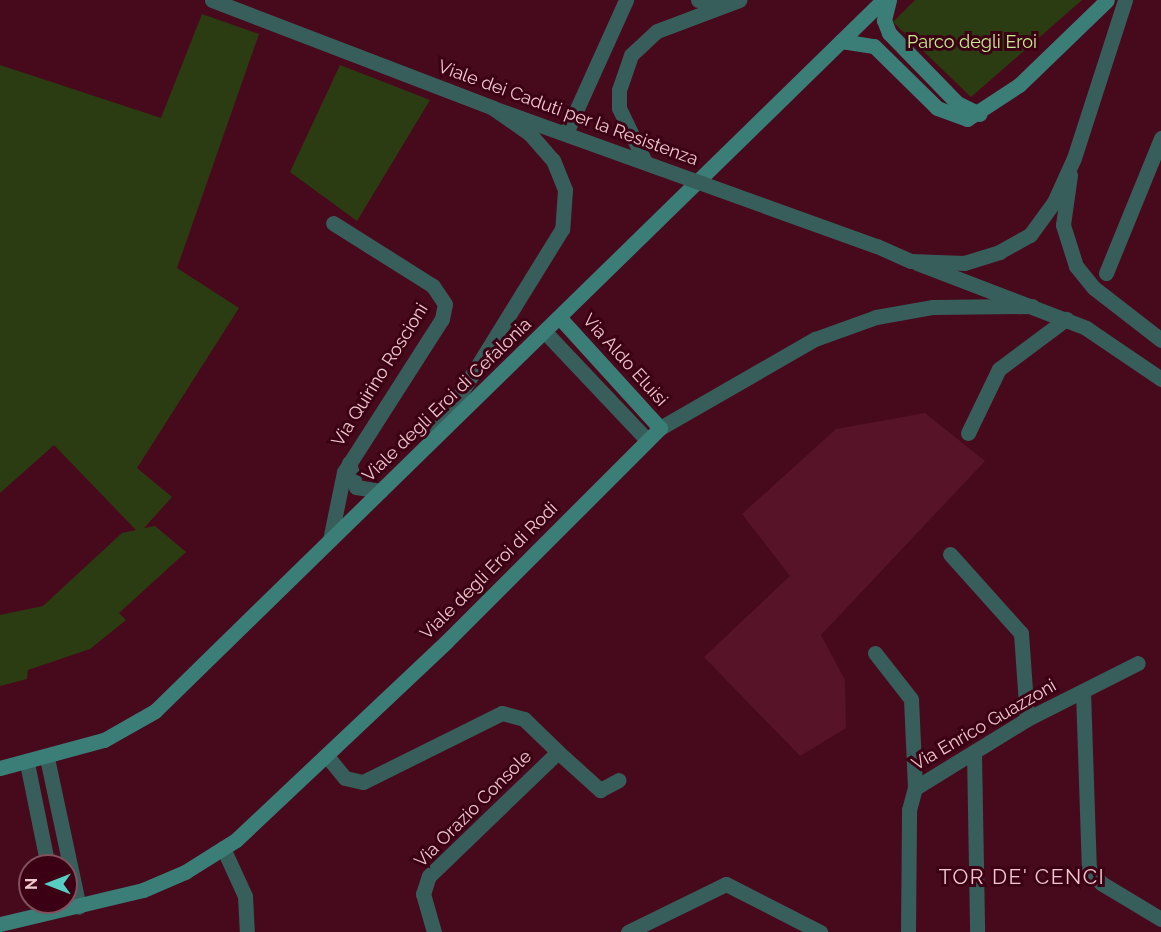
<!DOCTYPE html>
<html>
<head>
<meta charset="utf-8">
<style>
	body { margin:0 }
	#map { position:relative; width:1161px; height:932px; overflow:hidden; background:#470a1d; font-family:Raleway,sans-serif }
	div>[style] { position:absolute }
	.built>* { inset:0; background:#571328 }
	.green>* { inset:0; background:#2c3c12 }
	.minor>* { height:15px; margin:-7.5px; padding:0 7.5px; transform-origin:7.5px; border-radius:7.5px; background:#375e5a }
	.tertiary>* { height:15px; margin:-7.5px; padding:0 7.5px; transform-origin:7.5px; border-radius:7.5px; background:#375e5a }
	.secondary>* { height:15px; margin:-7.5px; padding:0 7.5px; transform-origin:7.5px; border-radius:7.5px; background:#3b7d77 }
	.tertiary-bridge>* { height:15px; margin:-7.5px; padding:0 7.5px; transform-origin:7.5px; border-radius:7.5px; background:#375e5a }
	span { translate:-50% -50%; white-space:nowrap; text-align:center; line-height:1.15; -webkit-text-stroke:6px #3b0014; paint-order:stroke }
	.park-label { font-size:18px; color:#c5ed8d }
	.street-label { font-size:18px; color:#efc7cd }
	.quarter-label { font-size:21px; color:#efc7cd; letter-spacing:1.5px }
	.north { position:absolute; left:18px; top:854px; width:60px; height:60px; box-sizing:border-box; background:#3b0014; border:2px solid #83505e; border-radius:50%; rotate:270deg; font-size:16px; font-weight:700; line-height:24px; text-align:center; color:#efc7cd }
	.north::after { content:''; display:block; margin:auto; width:21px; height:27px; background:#56cec3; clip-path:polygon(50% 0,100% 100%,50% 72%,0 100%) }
</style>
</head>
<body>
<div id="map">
	<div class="built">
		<i style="clip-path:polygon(925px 413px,985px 461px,821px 635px,845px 680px,846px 728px,800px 756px,704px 657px,790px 576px,742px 514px,836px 429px)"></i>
	</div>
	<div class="green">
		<i style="clip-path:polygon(915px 0,1082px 0,971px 97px,893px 22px)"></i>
		<i style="clip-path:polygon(202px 14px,259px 34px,177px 268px,239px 308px,137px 468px,172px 497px,144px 528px,155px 526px,186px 552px,119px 613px,126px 620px,90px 649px,28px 670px,27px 679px,0 686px,0 615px,43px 606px,122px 533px,136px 530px,54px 445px,0 493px,0 65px,161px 118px)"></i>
		<i style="clip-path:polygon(340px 65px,430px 100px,357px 221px,290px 172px)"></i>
	</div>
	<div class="minor">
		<i style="left:566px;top:133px;width:146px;rotate:-65.7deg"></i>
		<i style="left:645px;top:162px;width:60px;rotate:-115.7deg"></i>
		<i style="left:619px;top:108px;width:18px;rotate:-90deg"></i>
		<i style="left:619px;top:90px;width:37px;rotate:-71deg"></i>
		<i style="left:631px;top:55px;width:35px;rotate:-43deg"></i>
		<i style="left:657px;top:31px;width:88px;rotate:-20.7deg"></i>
		<i style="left:1070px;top:175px;width:50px;rotate:98deg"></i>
		<i style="left:1063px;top:225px;width:43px;rotate:72.4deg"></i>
		<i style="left:1076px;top:266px;width:28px;rotate:51deg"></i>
		<i style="left:1094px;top:288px;width:85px;rotate:37.8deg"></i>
		<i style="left:917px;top:263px;width:181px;rotate:21deg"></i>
		<i style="left:1086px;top:328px;width:91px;rotate:34.2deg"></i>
		<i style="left:1106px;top:273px;width:146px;rotate:-67.8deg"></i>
		<i style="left:545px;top:332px;width:149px;rotate:46.6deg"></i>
		<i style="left:660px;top:428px;width:179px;rotate:-29.9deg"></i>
		<i style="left:815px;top:339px;width:65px;rotate:-19.8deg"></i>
		<i style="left:876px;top:317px;width:58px;rotate:-10deg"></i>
		<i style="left:933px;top:307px;width:99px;rotate:-0.6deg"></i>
		<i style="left:968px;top:433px;width:71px;rotate:-64.2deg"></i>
		<i style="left:999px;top:369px;width:84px;rotate:-36.7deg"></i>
		<i style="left:349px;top:463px;width:25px;rotate:74deg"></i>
		<i style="left:356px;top:487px;width:25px;rotate:9deg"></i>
		<i style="left:330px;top:540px;width:69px;rotate:-78.4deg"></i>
		<i style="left:344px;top:472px;width:182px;rotate:-57.4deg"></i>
		<i style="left:442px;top:319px;width:15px;rotate:-79deg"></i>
		<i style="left:445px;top:304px;width:22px;rotate:-124deg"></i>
		<i style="left:433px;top:286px;width:118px;rotate:-147.8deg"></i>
		<i style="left:950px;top:554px;width:106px;rotate:48.1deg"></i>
		<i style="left:1021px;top:633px;width:86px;rotate:86deg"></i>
		<i style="left:875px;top:653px;width:58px;rotate:52deg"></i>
		<i style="left:911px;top:699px;width:89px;rotate:87.4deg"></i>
		<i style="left:1083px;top:691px;width:177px;rotate:88.1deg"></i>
		<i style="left:1089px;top:868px;width:19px;rotate:51deg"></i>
		<i style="left:1101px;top:883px;width:70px;rotate:31deg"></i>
		<i style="left:974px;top:752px;width:180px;rotate:89deg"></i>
		<i style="left:327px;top:756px;width:28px;rotate:51deg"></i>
		<i style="left:345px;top:778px;width:18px;rotate:13deg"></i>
		<i style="left:363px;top:782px;width:155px;rotate:-26.4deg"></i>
		<i style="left:502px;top:713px;width:23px;rotate:15deg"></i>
		<i style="left:524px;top:719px;width:47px;rotate:44.1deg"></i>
		<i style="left:47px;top:758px;width:152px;rotate:77.9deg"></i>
		<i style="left:27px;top:763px;width:105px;rotate:78.5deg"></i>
		<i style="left:223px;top:848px;width:53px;rotate:65.4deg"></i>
		<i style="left:245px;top:896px;width:36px;rotate:87deg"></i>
		<i style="left:434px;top:932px;width:40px;rotate:-106deg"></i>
		<i style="left:423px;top:894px;width:19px;rotate:-72deg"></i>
		<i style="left:429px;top:876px;width:179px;rotate:-43.9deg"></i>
		<i style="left:558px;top:752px;width:57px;rotate:42.1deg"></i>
		<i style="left:600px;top:790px;width:21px;rotate:-28deg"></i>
		<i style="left:628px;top:932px;width:109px;rotate:-26.1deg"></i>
		<i style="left:726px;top:884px;width:106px;rotate:27.1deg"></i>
		<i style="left:908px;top:932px;width:122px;rotate:-89.5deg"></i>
		<i style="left:909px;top:810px;width:23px;rotate:-75deg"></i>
		<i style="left:915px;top:788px;width:132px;rotate:-31.6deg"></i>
		<i style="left:1027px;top:719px;width:124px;rotate:-26.8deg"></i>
	</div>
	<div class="tertiary">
		<i style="left:212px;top:0;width:301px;rotate:21deg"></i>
		<i style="left:493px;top:108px;width:45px;rotate:35.1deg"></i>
		<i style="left:530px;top:134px;width:35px;rotate:49deg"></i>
		<i style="left:553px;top:160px;width:32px;rotate:68deg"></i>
		<i style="left:565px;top:190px;width:39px;rotate:94deg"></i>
		<i style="left:562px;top:229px;width:238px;rotate:121.7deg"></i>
		<i style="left:698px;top:0;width:17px"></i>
		<i style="left:877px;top:246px;width:37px;rotate:24deg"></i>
		<i style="left:911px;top:261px;width:53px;rotate:2.2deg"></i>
		<i style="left:964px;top:263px;width:37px;rotate:-17deg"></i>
		<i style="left:999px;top:252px;width:35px;rotate:-29deg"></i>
		<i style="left:1030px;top:235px;width:41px;rotate:-54deg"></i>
		<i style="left:1054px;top:202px;width:48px;rotate:-65.6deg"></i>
		<i style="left:1074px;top:158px;width:166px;rotate:-72.1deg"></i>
	</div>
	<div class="secondary">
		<i style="left:889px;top:0;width:21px;rotate:104deg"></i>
		<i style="left:884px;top:20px;width:14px;rotate:69deg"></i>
		<i style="left:889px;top:33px;width:98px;rotate:45.8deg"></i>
		<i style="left:957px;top:103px;width:25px;rotate:26deg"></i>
		<i style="left:841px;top:41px;width:33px;rotate:9deg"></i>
		<i style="left:874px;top:46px;width:88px;rotate:44.5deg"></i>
		<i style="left:937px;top:108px;width:32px;rotate:20deg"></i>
		<i style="left:967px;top:119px;width:62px;rotate:-33.2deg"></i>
		<i style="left:1019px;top:85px;width:122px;rotate:-44deg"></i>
		<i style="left:0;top:768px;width:108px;rotate:-15.1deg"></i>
		<i style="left:104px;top:740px;width:59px;rotate:-29.6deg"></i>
		<i style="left:155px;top:711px;width:1018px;rotate:-44.32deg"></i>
		<i style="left:0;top:924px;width:147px;rotate:-13.4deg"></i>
		<i style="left:143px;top:890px;width:46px;rotate:-23.2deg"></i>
		<i style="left:185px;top:872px;width:60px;rotate:-32.1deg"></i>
		<i style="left:236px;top:840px;width:289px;rotate:-43.3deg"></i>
		<i style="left:446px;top:642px;width:303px;rotate:-45deg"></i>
		<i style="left:660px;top:428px;width:149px;rotate:-132.3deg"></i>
	</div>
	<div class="tertiary-bridge">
		<i style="left:493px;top:108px;width:408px;rotate:19.8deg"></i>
	</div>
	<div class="park-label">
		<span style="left:972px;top:42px">Parco degli Eroi</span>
	</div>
	<div class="street-label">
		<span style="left:568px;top:113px;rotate:20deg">Viale dei Caduti per la Resistenza</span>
		<span style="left:625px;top:360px;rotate:48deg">Via Aldo Eluisi</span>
		<span style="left:380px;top:375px;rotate:-58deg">Via Quirino Roscioni</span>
		<span style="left:447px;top:400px;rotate:-44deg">Viale degli Eroi di Cefalonia</span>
		<span style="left:489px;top:571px;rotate:-45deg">Viale degli Eroi di Rodi</span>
		<span style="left:984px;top:725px;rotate:-30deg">Via Enrico Guazzoni</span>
		<span style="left:473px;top:809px;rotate:-45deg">Via Orazio Console</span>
	</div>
	<div class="quarter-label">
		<span style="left:1022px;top:877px">TOR DE' CENCI</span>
	</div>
	<div class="north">N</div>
</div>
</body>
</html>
